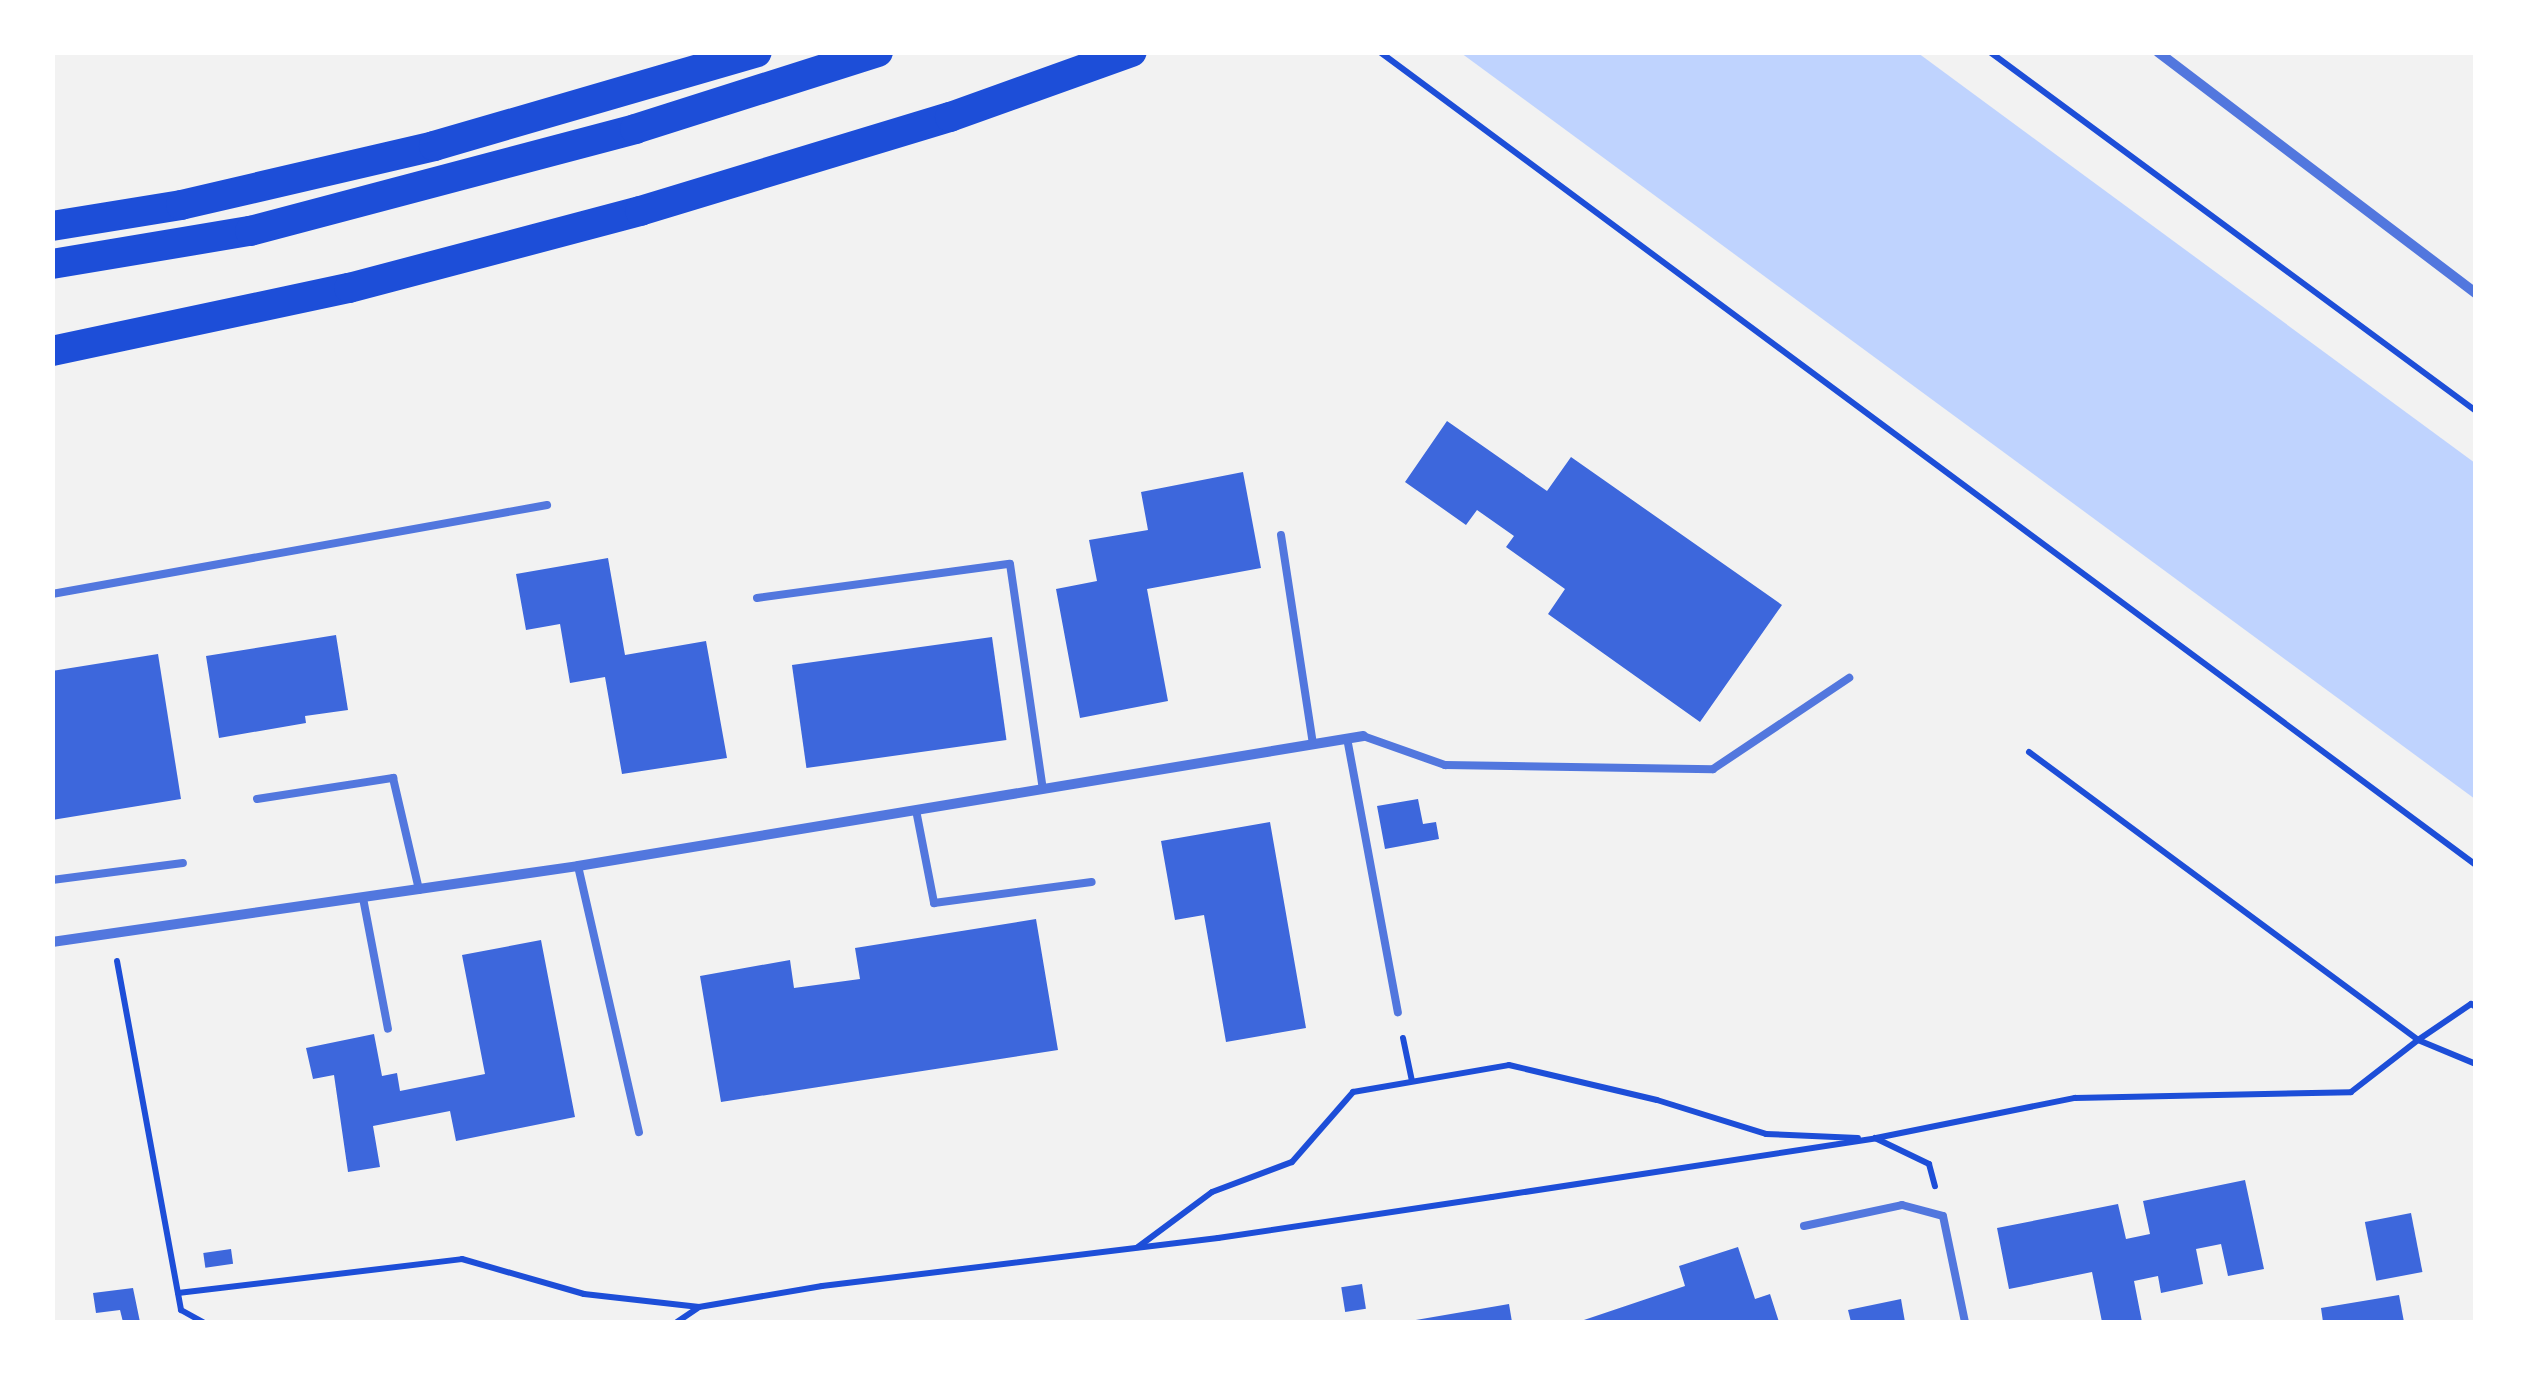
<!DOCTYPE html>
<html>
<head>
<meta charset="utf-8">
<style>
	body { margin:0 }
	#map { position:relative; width:2528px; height:1375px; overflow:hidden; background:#f2f2f2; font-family:"DM Sans",sans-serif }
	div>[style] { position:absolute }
	.water>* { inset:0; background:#bfd3fe }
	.building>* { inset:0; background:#3d67dc; transform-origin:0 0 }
	.path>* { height:6px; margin:-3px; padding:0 3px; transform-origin:3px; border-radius:3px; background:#1d4ed8 }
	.service>* { height:8px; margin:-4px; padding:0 4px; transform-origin:4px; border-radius:4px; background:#5277de }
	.minor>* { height:10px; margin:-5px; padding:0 5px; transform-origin:5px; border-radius:5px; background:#5277de }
	.motorway>* { height:30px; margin:-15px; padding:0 15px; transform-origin:15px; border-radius:15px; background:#1d4ed8 }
	span { translate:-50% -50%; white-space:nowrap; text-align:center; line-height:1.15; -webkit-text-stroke:8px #fff; paint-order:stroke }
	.frame { position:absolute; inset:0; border:55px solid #fff; pointer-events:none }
</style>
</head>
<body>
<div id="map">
	<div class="water">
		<i style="clip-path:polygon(1461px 53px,1918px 53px,2475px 463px,2475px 799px)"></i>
	</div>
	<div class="building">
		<i style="clip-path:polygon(1447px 421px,1547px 491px,1571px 457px,1782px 605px,1700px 722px,1548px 614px,1565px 589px,1506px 547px,1514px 536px,1477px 510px,1466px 525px,1405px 482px)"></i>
		<i style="clip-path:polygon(1243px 472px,1261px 568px,1147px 589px,1168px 701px,1080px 718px,1056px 589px,1097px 581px,1089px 540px,1148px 530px,1141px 492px)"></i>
		<i style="clip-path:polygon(608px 558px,625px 655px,706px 641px,727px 758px,622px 774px,605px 677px,570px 683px,560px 624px,526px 630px,516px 574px)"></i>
		<i style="clip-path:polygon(336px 635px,348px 710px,305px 716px,306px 723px,219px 738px,206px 656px)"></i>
		<i style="left:992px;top:637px;width:104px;height:202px;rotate:82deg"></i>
		<i style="clip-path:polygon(158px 654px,181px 799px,52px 820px,52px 671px)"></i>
		<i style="clip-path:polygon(1418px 799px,1423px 824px,1436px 822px,1439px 839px,1385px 849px,1377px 806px)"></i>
		<i style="clip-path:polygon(1270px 822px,1306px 1028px,1226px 1042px,1204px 915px,1175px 920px,1161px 841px)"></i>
		<i style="clip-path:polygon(1036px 919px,1058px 1050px,721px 1102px,700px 976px,790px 960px,794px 988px,860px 979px,855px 948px)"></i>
		<i style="clip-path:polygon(541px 940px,575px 1117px,456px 1141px,450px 1111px,373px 1126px,380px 1167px,348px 1172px,334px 1075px,313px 1079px,306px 1048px,374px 1034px,382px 1076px,397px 1073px,400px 1091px,485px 1074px,462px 955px)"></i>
		<i style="clip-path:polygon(2245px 1180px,2264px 1269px,2228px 1276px,2221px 1244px,2196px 1249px,2203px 1284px,2161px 1293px,2158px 1276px,2134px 1281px,2142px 1322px,2102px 1322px,2092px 1272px,2009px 1289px,1997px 1228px,2118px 1204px,2126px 1239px,2150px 1234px,2143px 1201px)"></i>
		<i style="left:2411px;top:1213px;width:60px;height:47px;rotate:79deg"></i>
		<i style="clip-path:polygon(1738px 1247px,1755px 1299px,1770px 1294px,1779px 1322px,1578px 1322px,1685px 1286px,1679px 1266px)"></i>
		<i style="left:231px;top:1249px;width:15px;height:28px;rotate:82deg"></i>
		<i style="left:1362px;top:1284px;width:25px;height:21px;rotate:81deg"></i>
		<i style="clip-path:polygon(133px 1288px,140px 1322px,123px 1322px,120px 1310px,96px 1313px,93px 1293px)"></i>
		<i style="clip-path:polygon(2399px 1295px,2404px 1322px,2323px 1322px,2321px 1308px)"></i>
		<i style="clip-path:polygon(1901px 1299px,1905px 1322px,1851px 1322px,1848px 1310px)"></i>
		<i style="clip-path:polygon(1509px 1304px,1512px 1322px,1410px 1322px,1410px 1321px)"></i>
	</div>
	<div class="path">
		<i style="left:1380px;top:52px;width:1365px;rotate:36.57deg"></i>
		<i style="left:1990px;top:52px;width:604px;rotate:36.45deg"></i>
		<i style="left:2029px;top:752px;width:484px;rotate:36.5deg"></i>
		<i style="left:2418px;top:1040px;width:63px;rotate:22.5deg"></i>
		<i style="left:117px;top:961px;width:355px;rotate:79.6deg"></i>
		<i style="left:181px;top:1310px;width:25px;rotate:29deg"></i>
		<i style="left:1403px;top:1038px;width:44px;rotate:78.2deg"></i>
		<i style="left:1875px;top:1138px;width:60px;rotate:25.7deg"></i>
		<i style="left:1929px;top:1164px;width:23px;rotate:75deg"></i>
		<i style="left:1138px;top:1247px;width:92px;rotate:-36.6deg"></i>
		<i style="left:1212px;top:1192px;width:85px;rotate:-20.6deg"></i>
		<i style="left:1292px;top:1162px;width:93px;rotate:-48.9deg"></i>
		<i style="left:1353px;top:1092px;width:158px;rotate:-9.8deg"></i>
		<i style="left:1509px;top:1065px;width:152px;rotate:13.3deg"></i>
		<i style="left:1657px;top:1100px;width:114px;rotate:17.3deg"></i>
		<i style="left:1766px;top:1134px;width:92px;rotate:2.5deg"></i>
		<i style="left:178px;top:1293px;width:286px;rotate:-6.8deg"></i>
		<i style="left:462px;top:1259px;width:127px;rotate:16deg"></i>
		<i style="left:584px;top:1294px;width:116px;rotate:6.4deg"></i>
		<i style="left:699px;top:1307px;width:125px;rotate:-9.7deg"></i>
		<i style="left:822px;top:1286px;width:399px;rotate:-6.9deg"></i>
		<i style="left:1218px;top:1238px;width:277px;rotate:-8.5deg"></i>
		<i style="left:1492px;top:1197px;width:389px;rotate:-8.7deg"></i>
		<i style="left:1876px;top:1138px;width:203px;rotate:-11.4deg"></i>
		<i style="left:2075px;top:1098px;width:276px;rotate:-1.2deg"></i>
		<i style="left:2351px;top:1092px;width:85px;rotate:-37.8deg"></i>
		<i style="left:2418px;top:1040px;width:64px;rotate:-34.2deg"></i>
		<i style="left:2471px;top:1004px;width:6px;rotate:31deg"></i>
		<i style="left:677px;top:1322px;width:25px;rotate:-34deg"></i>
	</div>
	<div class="service">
		<i style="left:1281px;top:535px;width:211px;rotate:81.3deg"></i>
		<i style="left:52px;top:594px;width:503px;rotate:-10.19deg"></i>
		<i style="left:757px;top:598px;width:255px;rotate:-7.7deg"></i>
		<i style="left:1010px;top:564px;width:227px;rotate:81.7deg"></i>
		<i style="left:1363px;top:736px;width:87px;rotate:19.5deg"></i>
		<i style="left:1445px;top:765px;width:268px;rotate:0.9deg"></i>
		<i style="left:1713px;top:769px;width:164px;rotate:-33.8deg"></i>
		<i style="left:1347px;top:738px;width:279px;rotate:79.5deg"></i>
		<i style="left:257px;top:799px;width:138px;rotate:-8.8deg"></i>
		<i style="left:393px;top:778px;width:115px;rotate:76.9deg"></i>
		<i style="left:916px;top:810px;width:95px;rotate:79deg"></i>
		<i style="left:934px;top:903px;width:159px;rotate:-7.6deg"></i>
		<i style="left:578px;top:866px;width:273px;rotate:77.1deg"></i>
		<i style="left:52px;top:880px;width:132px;rotate:-7.4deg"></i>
		<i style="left:363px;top:898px;width:133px;rotate:79.2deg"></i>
		<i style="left:1804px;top:1226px;width:100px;rotate:-12.1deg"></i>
		<i style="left:1902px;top:1205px;width:42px;rotate:15deg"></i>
		<i style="left:1943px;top:1216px;width:108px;rotate:78.3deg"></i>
	</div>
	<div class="minor">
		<i style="left:2158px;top:52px;width:399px;rotate:37.2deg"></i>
		<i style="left:52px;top:942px;width:531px;rotate:-8.22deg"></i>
		<i style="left:578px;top:866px;width:796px;rotate:-9.4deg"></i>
	</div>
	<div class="motorway">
		<i style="left:52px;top:226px;width:131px;rotate:-9.2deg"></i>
		<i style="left:181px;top:205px;width:260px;rotate:-13.1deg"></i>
		<i style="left:434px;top:146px;width:336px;rotate:-16.2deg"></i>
		<i style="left:52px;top:264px;width:201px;rotate:-9.5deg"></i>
		<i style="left:250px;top:231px;width:398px;rotate:-14.8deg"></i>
		<i style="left:635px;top:129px;width:255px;rotate:-17.6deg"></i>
		<i style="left:52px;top:351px;width:304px;rotate:-12deg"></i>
		<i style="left:349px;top:288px;width:301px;rotate:-14.8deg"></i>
		<i style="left:640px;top:211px;width:324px;rotate:-16.9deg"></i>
		<i style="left:950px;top:117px;width:193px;rotate:-19.7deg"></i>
	</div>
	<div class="frame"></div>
</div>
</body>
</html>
